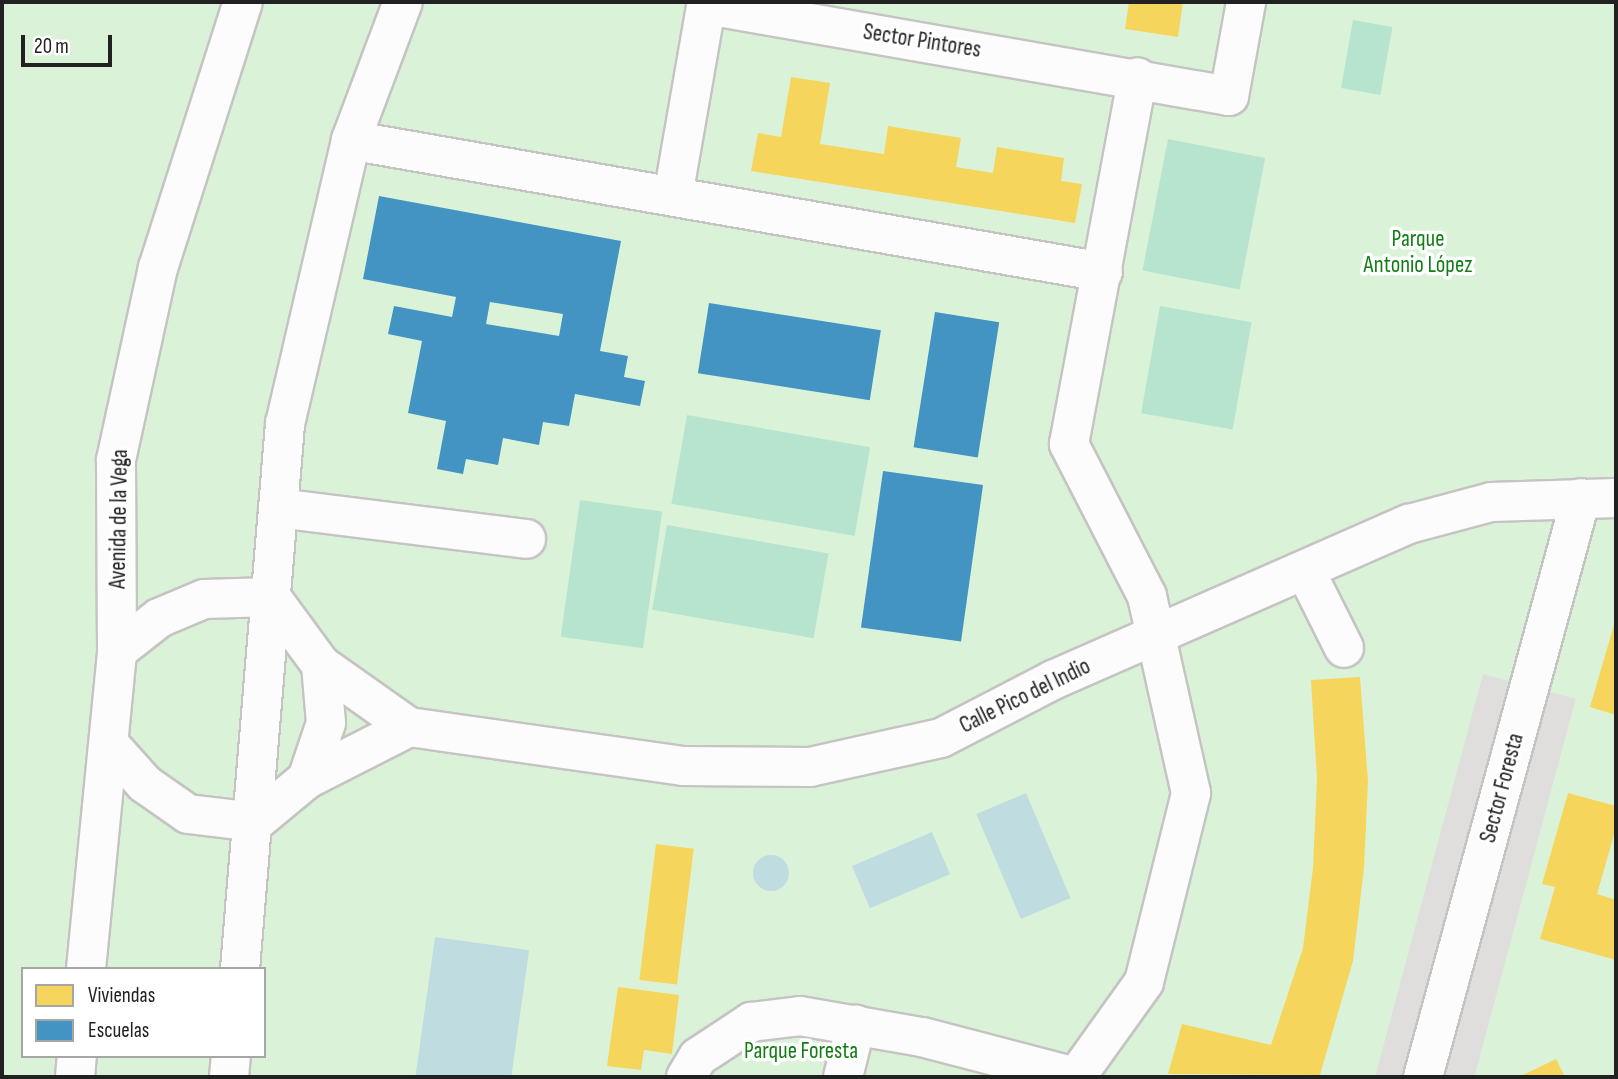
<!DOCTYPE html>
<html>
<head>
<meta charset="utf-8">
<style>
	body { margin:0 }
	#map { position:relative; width:1618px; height:1079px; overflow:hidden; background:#efedea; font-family:"Sofia Sans Condensed",sans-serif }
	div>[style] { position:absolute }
	.park>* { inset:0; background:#daf3d8 }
	.pitch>* { inset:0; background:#b7e4ce; transform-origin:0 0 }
	.parking>* { inset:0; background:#dfdedd; transform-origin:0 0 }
	.water>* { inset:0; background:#bfdce0; transform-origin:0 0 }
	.round { border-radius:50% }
	.homes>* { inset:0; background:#f6d55c; transform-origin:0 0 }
	.schools>* { inset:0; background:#4393c3; transform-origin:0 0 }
	.roads { filter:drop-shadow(2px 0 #c5c4c2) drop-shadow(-2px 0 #c5c4c2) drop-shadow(0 2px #c5c4c2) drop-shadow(0 -2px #c5c4c2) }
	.minor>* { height:38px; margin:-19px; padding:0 19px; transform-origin:19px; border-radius:19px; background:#fdfcfc }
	span { translate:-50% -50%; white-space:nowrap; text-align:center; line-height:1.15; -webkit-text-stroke:7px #fff; paint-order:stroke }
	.street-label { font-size:23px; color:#212121 }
	.park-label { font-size:23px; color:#117d14 }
	.frame { position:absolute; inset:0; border:4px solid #212121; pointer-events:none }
	.legend { position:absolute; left:21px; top:967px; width:245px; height:91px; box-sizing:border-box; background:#fff; border:2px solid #a6a6a6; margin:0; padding:9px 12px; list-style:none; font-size:21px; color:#212121 }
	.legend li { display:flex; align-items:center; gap:14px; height:35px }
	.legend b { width:35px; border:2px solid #a6a6a6 }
	.scale { position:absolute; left:21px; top:35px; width:91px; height:32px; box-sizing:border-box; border:4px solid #212121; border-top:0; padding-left:9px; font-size:21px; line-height:24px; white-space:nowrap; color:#212121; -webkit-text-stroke:5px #fff; paint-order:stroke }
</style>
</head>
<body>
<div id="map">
	<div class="park">
		<i style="clip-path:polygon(evenodd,2px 2px,1616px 2px,1616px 1077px,2px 1077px,2px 2px,23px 969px,264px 969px,264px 1056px,23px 1056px,23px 969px)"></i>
	</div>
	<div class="pitch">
		<i style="left:1353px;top:20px;width:40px;height:69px;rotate:10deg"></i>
		<i style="left:1168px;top:139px;width:99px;height:134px;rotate:11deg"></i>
		<i style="left:1160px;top:306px;width:93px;height:109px;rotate:10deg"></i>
		<i style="left:687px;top:415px;width:186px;height:90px;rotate:10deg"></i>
		<i style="left:580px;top:500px;width:83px;height:138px;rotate:8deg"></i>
		<i style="left:667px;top:525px;width:164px;height:86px;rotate:10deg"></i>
	</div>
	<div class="parking">
		<i style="left:1483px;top:674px;width:96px;height:417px;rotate:15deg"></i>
	</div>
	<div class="water">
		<i style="left:1026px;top:793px;width:114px;height:54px;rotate:67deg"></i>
		<i style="left:932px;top:832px;width:46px;height:87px;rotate:67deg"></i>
		<i class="round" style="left:753px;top:855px;width:36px;height:36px"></i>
		<i style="left:435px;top:937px;width:95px;height:141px;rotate:8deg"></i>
	</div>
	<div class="homes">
		<i style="clip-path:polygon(1129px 2px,1183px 2px,1178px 37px,1125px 29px)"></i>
		<i style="clip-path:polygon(791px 77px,830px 83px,820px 144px,884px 154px,888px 126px,961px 138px,956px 167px,993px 173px,997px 147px,1064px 158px,1061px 181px,1082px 184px,1075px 223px,751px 171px,758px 133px,781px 137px)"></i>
		<i style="clip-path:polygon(1616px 618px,1616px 715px,1590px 707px)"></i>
		<i style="clip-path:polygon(1360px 677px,1368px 781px,1364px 868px,1353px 961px,1320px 1075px,1168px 1074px,1182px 1024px,1271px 1045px,1303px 948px,1313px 868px,1317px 779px,1311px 680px)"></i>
		<i style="clip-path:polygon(1568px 793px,1616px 806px,1616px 828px,1597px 894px,1616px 900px,1616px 960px,1540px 939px,1555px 887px,1542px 884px)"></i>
		<i style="left:656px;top:844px;width:38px;height:137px;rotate:7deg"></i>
		<i style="clip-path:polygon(618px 987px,679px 995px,672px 1054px,644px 1050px,641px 1070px,607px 1066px)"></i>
		<i style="clip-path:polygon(1556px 1059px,1565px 1077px,1519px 1077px)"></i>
	</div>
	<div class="schools">
		<i style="clip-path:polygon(evenodd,379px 196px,621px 241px,600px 351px,628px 356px,624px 377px,645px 381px,640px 406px,575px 394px,569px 426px,543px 422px,539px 445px,503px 438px,498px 465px,466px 459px,463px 474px,437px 469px,446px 421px,408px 413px,422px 341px,388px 334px,394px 306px,452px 317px,456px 297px,363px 279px,379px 196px,490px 302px,563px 314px,559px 336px,486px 324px,490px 302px)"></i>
		<i style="left:709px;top:303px;width:174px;height:71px;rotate:9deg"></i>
		<i style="left:935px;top:312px;width:65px;height:137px;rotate:9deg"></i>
		<i style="left:883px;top:471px;width:101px;height:158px;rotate:8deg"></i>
	</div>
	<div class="roads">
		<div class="minor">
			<i style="left:707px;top:5px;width:530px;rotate:9.89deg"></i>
			<i style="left:1229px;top:96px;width:96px;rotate:-79.7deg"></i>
			<i style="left:372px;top:144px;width:742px;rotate:9.93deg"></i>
			<i style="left:673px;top:196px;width:197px;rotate:-80.1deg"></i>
			<i style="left:278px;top:508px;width:250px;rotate:7.1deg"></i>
			<i style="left:1305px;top:570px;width:87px;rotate:63.4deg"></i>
			<i style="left:321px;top:665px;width:108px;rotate:35.2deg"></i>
			<i style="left:409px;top:727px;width:277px;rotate:8.1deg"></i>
			<i style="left:683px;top:766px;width:127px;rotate:0.5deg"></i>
			<i style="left:810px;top:767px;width:134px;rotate:-12.5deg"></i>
			<i style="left:941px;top:738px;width:126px;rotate:-27.4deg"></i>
			<i style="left:1053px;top:680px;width:389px;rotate:-23.7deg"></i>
			<i style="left:1409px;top:524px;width:85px;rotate:-15deg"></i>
			<i style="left:1491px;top:502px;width:125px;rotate:-1.8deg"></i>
			<i style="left:110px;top:745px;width:52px;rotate:48.1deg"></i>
			<i style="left:145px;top:784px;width:52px;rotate:34.9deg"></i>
			<i style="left:188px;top:814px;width:67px;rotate:6.8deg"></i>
			<i style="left:255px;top:822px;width:67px;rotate:-39.6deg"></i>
			<i style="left:307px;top:779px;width:59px;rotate:-71.3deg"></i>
			<i style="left:326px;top:723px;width:58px;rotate:-94.9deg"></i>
			<i style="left:321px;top:665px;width:84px;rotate:-126.3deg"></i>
			<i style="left:271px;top:597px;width:67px;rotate:178.3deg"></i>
			<i style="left:204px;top:599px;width:49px;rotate:157.1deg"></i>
			<i style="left:159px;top:618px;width:53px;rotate:141.8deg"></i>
			<i style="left:307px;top:779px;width:114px;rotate:-27deg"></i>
			<i style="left:86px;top:969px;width:320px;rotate:-84.4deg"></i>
			<i style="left:117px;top:651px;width:191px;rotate:-90.3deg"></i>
			<i style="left:116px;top:460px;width:197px;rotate:-77.7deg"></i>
			<i style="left:158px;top:268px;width:279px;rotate:-72.3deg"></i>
			<i style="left:240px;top:969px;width:547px;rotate:-85.28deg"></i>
			<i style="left:285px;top:424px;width:292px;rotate:-76.9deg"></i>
			<i style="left:351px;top:140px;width:147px;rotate:-69.4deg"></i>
			<i style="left:75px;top:1077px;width:21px;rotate:-85deg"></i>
			<i style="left:229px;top:1077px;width:21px;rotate:-85deg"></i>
			<i style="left:686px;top:1077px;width:23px;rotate:-59deg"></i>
			<i style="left:698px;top:1057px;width:64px;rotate:-33.4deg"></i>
			<i style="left:751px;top:1022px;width:49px;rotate:-7deg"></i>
			<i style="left:800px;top:1016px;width:124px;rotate:9.8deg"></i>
			<i style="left:922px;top:1037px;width:159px;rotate:14.6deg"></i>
			<i style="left:843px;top:1077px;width:54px;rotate:-76deg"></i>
			<i style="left:1076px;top:1077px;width:117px;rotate:-54.4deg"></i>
			<i style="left:1144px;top:982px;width:195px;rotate:-76deg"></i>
			<i style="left:1191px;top:793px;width:202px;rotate:-102.6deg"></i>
			<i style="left:1147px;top:596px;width:171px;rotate:-117.2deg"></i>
			<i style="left:1069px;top:444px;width:373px;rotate:-79.4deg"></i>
			<i style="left:1423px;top:1077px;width:600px;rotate:-74.74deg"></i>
		</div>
	</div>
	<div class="street-label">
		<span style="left:922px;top:41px;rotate:9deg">Sector Pintores</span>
		<span style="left:119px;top:519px;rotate:-89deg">Avenida de la Vega</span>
		<span style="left:1025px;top:696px;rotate:-26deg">Calle Pico del Indio</span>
		<span style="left:1502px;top:788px;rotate:-75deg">Sector Foresta</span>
	</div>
	<div class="park-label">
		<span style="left:1418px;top:252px">Parque<br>Antonio López</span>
		<span style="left:801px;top:1051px">Parque Foresta</span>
	</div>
	<div class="frame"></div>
	<ul class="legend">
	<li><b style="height:19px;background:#f6d55c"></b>Viviendas</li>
	<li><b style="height:19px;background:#4393c3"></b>Escuelas</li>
	</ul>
	<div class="scale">20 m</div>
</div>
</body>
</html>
